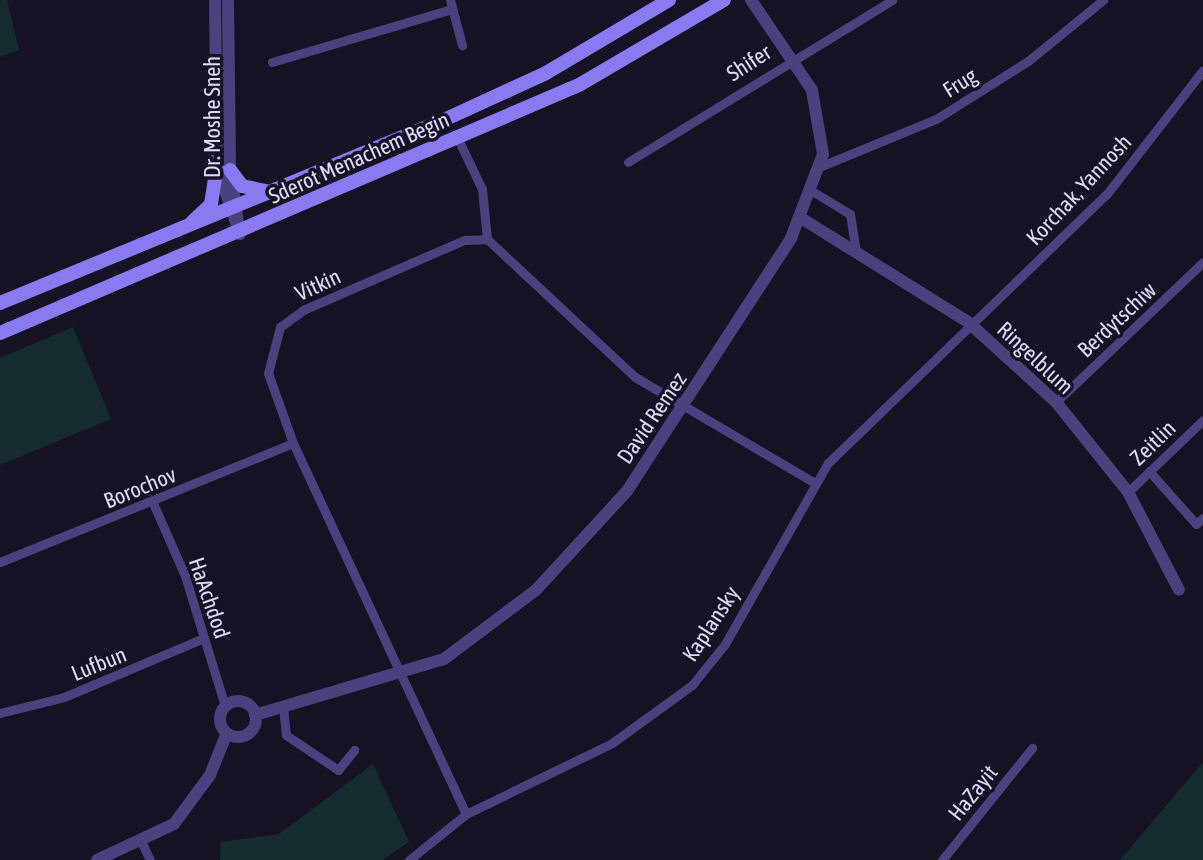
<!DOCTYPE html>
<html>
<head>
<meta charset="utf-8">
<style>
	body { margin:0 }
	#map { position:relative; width:1203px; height:860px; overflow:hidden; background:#161224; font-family:"Asap Condensed",sans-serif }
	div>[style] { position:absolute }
	.green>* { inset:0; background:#152d2e }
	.minor>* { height:9px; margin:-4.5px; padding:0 4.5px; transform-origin:4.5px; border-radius:4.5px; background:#49427e }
	.tertiary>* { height:12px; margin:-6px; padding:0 6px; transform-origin:6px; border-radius:6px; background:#49427e }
	.tertiary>.ring { margin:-6px; padding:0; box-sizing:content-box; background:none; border:12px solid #49427e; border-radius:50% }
	.secondary>* { height:14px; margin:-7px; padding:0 7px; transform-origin:7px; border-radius:7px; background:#887af1 }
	span { translate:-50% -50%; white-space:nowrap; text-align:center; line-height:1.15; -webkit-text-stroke:7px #161224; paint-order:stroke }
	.street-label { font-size:22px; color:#e0d9fb }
</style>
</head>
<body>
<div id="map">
	<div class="green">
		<i style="clip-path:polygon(0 0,7px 0,19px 50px,0 57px)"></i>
		<i style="clip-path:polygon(73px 327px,111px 419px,0 465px,0 358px)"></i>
		<i style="clip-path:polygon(1203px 762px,1203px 860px,1120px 860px)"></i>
		<i style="clip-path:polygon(373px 764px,409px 842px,382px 860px,220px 860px,221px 842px,279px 834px)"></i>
	</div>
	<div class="minor">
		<i style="left:450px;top:0;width:47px;rotate:75.1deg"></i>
		<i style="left:272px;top:62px;width:188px;rotate:-16.4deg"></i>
		<i style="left:458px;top:139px;width:55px;rotate:64.4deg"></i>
		<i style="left:482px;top:189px;width:50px;rotate:84.3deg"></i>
		<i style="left:628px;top:162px;width:310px;rotate:-31.5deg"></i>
		<i style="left:819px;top:167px;width:126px;rotate:-22.3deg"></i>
		<i style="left:936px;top:119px;width:109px;rotate:-32.2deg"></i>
		<i style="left:1028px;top:61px;width:97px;rotate:-39.1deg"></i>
		<i style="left:812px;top:191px;width:44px;rotate:31.2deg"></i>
		<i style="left:850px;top:214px;width:38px;rotate:81deg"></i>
		<i style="left:1056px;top:402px;width:203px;rotate:-43.6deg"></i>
		<i style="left:1149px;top:471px;width:71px;rotate:48.4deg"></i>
		<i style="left:1196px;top:524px;width:9px;rotate:-41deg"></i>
		<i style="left:1128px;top:492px;width:104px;rotate:-43.8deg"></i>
		<i style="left:153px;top:503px;width:80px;rotate:66.3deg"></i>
		<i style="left:185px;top:576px;width:136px;rotate:72.9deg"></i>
		<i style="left:0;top:562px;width:316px;rotate:-22.1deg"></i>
		<i style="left:283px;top:707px;width:28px;rotate:84deg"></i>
		<i style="left:286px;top:735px;width:63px;rotate:33.9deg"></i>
		<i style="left:338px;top:770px;width:26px;rotate:-51deg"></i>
		<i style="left:0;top:713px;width:66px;rotate:-14deg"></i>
		<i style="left:64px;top:697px;width:152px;rotate:-22.9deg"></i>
		<i style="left:466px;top:814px;width:409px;rotate:-115deg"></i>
		<i style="left:293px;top:443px;width:74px;rotate:-109.7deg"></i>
		<i style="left:268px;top:373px;width:48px;rotate:-75.4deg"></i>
		<i style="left:280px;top:327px;width:29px;rotate:-36deg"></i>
		<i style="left:303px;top:310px;width:176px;rotate:-23.5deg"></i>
		<i style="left:464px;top:240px;width:23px;rotate:-2deg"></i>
		<i style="left:487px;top:239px;width:202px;rotate:43deg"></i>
		<i style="left:635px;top:377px;width:209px;rotate:30.5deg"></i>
		<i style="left:142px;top:843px;width:19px;rotate:65deg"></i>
		<i style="left:409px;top:860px;width:73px;rotate:-38.9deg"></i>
		<i style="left:466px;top:814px;width:162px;rotate:-25.9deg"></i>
		<i style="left:612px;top:743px;width:99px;rotate:-35.9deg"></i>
		<i style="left:692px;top:685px;width:53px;rotate:-51.2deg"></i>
		<i style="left:725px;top:644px;width:208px;rotate:-60.4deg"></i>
		<i style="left:828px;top:463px;width:386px;rotate:-44deg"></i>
		<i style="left:1106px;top:195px;width:158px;rotate:-52.2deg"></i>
		<i style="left:942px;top:860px;width:144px;rotate:-51.2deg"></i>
	</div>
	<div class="tertiary">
		<i style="left:215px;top:0;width:167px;rotate:89.3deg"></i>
		<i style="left:217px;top:167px;width:71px;rotate:71.1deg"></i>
		<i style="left:228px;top:0;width:166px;rotate:89.3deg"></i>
		<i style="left:230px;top:166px;width:66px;rotate:82.1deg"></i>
		<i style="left:801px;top:218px;width:197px;rotate:31.9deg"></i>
		<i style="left:968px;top:322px;width:119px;rotate:42.3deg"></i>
		<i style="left:1056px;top:402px;width:115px;rotate:51.3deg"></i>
		<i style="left:1128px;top:492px;width:110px;rotate:62.5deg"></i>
		<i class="ring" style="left:220px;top:701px;width:24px;height:24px"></i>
		<i style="left:255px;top:715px;width:197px;rotate:-16.5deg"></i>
		<i style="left:444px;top:659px;width:115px;rotate:-36.9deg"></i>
		<i style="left:536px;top:590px;width:134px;rotate:-47.4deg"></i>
		<i style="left:627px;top:491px;width:302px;rotate:-57deg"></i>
		<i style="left:791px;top:238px;width:90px;rotate:-69.1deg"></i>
		<i style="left:823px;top:154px;width:65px;rotate:-99.8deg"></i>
		<i style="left:812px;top:90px;width:109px;rotate:-124.1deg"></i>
		<i style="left:97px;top:860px;width:85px;rotate:-25.1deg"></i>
		<i style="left:174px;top:824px;width:61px;rotate:-53.7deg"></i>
		<i style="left:210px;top:775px;width:45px;rotate:-68deg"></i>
	</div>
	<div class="secondary">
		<i style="left:230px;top:170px;width:20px;rotate:53deg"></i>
		<i style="left:242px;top:186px;width:34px;rotate:12deg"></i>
		<i style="left:192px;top:222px;width:26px;rotate:-43deg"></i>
		<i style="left:211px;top:204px;width:37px;rotate:-81deg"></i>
		<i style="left:0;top:303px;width:482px;rotate:-22.4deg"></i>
		<i style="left:446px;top:119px;width:110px;rotate:-24.7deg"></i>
		<i style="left:546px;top:73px;width:143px;rotate:-30.7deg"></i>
		<i style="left:0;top:333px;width:630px;rotate:-23.19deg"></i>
		<i style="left:579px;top:85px;width:168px;rotate:-30.4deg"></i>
	</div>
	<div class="street-label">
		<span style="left:749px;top:63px;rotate:-33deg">Shifer</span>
		<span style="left:960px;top:83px;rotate:-32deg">Frug</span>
		<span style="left:213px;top:117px;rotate:-90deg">Dr. Moshe Sneh</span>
		<span style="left:359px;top:158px;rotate:-24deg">Sderot Menachem Begin</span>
		<span style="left:1079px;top:190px;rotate:-47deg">Korchak, Yannosh</span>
		<span style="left:318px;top:285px;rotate:-25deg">Vitkin</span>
		<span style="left:1117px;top:320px;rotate:-43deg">Berdytschiw</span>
		<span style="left:1035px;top:358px;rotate:43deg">Ringelblum</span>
		<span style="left:652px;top:418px;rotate:-56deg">David Remez</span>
		<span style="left:1153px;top:443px;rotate:-44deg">Zeitlin</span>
		<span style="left:140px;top:488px;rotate:-22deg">Borochov</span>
		<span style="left:209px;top:598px;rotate:71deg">HaAchdod</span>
		<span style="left:711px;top:624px;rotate:-57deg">Kaplansky</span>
		<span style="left:99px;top:664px;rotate:-22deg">Lufbun</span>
		<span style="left:973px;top:793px;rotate:-51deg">HaZayit</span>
	</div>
</div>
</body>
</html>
